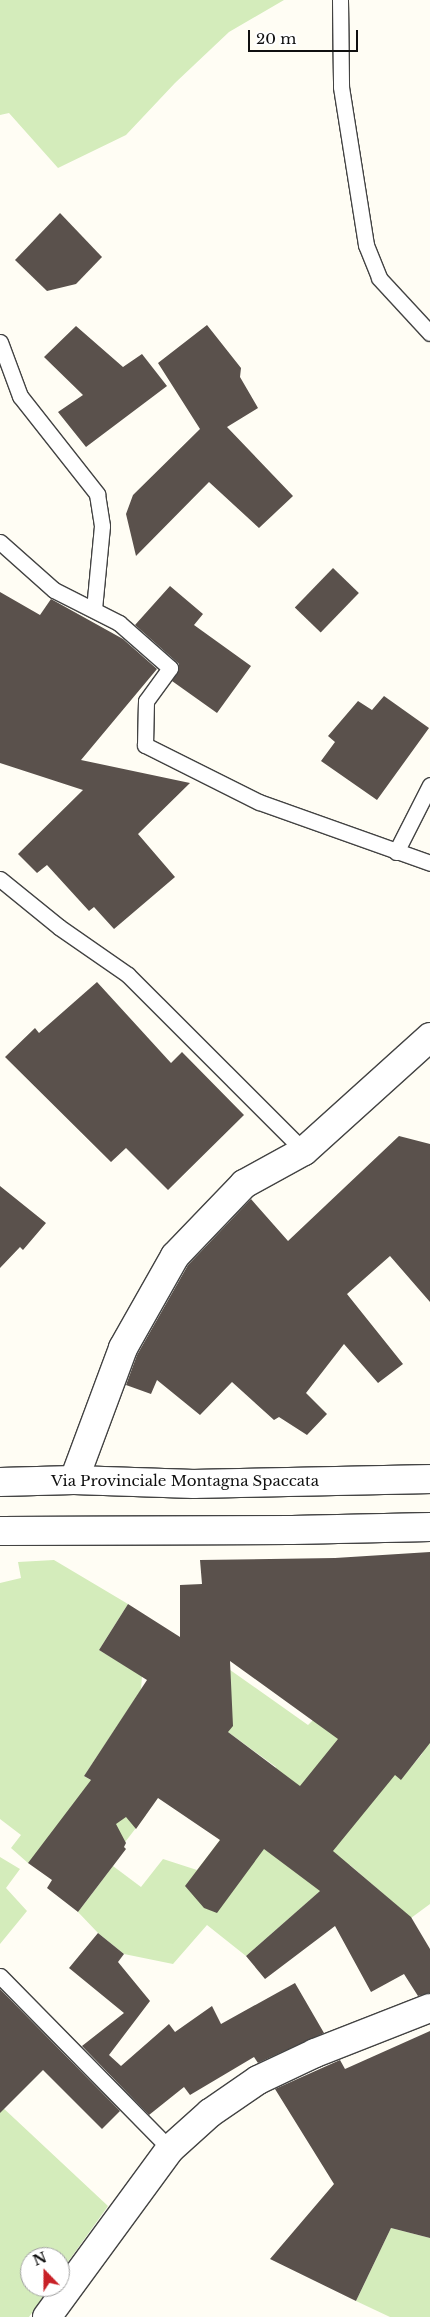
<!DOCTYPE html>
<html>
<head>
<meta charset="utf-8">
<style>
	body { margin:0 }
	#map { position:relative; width:430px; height:2317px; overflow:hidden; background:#fffdf4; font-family:"Libre Baskerville",serif }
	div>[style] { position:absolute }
	.green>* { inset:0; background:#d4ecbb }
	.building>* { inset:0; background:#5a514c; transform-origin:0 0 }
	.roads { filter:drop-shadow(1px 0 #434343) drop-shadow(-1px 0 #434343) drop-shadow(0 1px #434343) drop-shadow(0 -1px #434343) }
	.service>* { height:15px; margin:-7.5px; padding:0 7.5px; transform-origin:7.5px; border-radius:7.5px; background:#fff }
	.minor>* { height:28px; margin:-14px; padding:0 14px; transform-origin:14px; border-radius:14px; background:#fff }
	.tertiary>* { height:28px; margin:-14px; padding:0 14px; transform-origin:14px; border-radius:14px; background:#fff }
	span { translate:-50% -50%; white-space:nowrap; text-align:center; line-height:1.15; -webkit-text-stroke:5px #fff; paint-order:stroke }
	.street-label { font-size:15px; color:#101010 }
	.north { position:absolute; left:20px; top:2247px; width:50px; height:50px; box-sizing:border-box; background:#fff; border:1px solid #9f9f9f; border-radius:50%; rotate:338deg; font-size:14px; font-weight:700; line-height:20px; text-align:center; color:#101010 }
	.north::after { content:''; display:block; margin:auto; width:18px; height:22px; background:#c82127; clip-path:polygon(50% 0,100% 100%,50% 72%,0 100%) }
	.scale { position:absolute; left:248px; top:30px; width:110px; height:22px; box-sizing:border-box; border:2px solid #101010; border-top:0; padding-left:6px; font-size:15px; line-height:18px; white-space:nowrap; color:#101010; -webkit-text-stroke:4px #fff; paint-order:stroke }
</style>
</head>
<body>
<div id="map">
	<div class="green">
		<i style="clip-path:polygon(0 0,284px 0,229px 32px,175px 83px,126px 135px,58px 168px,9px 113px,0 115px)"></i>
		<i style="clip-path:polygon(54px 1560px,128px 1604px,99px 1650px,142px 1676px,141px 1690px,84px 1776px,146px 1815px,122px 1846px,28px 1863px,11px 1848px,21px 1835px,0 1819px,0 1583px,21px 1578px,18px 1562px)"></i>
		<i style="clip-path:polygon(199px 1648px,308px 1725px,318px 1715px,401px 1779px,422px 1754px,430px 1718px,430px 1904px,411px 1918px,350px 1865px,246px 1956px,207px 1925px,173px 1964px,124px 1954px,98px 1933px,78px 1912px,113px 1866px,141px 1887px,163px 1859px,197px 1870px,276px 1767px,228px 1732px,178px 1699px)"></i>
		<i style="clip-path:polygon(0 1857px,20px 1869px,6px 1888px,27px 1911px,0 1944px)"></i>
		<i style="clip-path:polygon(0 2105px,108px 2206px,60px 2273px,60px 2257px,30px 2257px,30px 2287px,50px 2287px,29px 2317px,0 2317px)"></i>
		<i style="clip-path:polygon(391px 2228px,430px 2238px,430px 2317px,390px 2317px,356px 2301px)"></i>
	</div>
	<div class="building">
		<i style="clip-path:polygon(60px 213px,102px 257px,76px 284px,47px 291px,15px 260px)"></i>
		<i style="clip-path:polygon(207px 325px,241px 368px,240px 377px,258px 408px,227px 427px,293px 496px,259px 528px,209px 482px,136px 556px,126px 514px,133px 495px,200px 429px,158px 363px)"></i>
		<i style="clip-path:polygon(76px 326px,123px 367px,142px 354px,167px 386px,86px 447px,58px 412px,83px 395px,44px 357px)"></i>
		<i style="left:333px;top:568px;width:36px;height:55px;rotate:44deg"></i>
		<i style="clip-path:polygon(170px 586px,203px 614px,194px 625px,251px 666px,217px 713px,172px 681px,179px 670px,179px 664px,135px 625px)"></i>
		<i style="clip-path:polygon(0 592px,40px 615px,51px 599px,123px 639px,157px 669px,81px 760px,190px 783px,138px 834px,175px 877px,114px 929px,94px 907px,89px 911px,47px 865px,37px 873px,18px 854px,83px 790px,0 763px)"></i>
		<i style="clip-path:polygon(384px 696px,429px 728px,377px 800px,321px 761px,335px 742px,328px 736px,358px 701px,372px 710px)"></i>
		<i style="clip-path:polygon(97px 982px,171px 1063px,182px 1052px,244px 1115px,168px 1190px,126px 1148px,111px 1162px,5px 1057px,35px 1028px,39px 1033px)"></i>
		<i style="clip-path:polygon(399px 1136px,430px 1144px,430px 1302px,390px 1256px,347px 1294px,403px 1364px,378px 1383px,344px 1344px,306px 1393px,327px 1414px,307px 1435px,279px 1417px,274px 1420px,232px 1382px,200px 1415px,157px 1380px,151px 1394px,126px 1385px,137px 1355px,188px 1265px,251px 1199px,288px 1241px)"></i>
		<i style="clip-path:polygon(0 1186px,46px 1223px,23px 1250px,20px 1247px,0 1268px)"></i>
		<i style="clip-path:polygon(evenodd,430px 1552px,430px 1743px,401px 1780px,395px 1775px,333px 1851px,411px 1917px,430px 1949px,430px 1993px,418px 1996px,404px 1974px,371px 1992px,335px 1926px,265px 1979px,246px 1956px,320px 1891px,264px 1849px,217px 1913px,204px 1908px,185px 1886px,220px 1840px,158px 1798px,136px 1829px,126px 1817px,116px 1824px,126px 1843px,124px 1847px,126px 1849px,78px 1912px,47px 1888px,52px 1880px,28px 1863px,91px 1780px,84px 1776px,147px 1680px,99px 1650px,128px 1604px,180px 1637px,180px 1585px,202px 1584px,200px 1560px,335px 1558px,430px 1552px,230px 1661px,338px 1739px,300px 1786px,228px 1732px,233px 1726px,230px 1661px)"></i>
		<i style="clip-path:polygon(98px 1933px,124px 1954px,118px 1962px,150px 2001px,109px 2055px,121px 2066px,169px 2024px,175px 2032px,212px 2006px,221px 2024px,295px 1983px,324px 2033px,258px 2063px,254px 2057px,190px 2095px,184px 2087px,149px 2115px,82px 2046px,124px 2013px,69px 1968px)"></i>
		<i style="clip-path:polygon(0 1989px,120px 2111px,102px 2129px,43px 2070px,0 2113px)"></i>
		<i style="clip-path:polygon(430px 2031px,430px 2238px,391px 2228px,356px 2301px,270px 2259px,334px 2184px,275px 2089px,340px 2060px,345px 2069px)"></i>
	</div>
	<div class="roads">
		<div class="service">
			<i style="left:340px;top:0;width:87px;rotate:89.3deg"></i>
			<i style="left:341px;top:87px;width:160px;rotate:81deg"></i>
			<i style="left:366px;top:245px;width:35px;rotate:68deg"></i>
			<i style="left:379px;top:278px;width:75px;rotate:47.2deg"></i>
			<i style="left:0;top:342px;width:58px;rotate:69.7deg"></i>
			<i style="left:20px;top:396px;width:125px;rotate:51.8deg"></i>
			<i style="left:97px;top:494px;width:32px;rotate:81deg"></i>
			<i style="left:102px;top:526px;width:83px;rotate:95.5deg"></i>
			<i style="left:0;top:542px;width:72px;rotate:41.6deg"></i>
			<i style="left:54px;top:590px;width:73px;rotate:26.9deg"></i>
			<i style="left:119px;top:623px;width:68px;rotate:41.4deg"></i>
			<i style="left:170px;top:668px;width:41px;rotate:126deg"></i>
			<i style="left:146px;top:701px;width:44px;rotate:91.3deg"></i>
			<i style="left:145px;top:745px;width:127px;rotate:26.6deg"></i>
			<i style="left:259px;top:802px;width:182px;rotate:19.6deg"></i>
			<i style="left:396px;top:852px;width:75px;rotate:-63.1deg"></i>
			<i style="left:0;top:879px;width:76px;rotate:39.1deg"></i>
			<i style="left:59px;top:927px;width:84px;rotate:34.8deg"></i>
			<i style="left:128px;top:975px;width:249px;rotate:45deg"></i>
			<i style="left:0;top:1976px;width:243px;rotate:45.5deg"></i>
		</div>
		<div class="minor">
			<i style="left:74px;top:1480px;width:141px;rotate:-69.6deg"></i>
			<i style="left:123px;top:1348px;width:106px;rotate:-60.5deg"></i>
			<i style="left:175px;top:1256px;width:100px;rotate:-46.2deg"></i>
			<i style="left:244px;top:1184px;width:68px;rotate:-28.8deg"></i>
			<i style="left:304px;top:1151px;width:170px;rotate:-42.1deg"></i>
			<i style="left:47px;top:2317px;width:208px;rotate:-53.8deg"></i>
			<i style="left:170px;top:2149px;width:54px;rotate:-42deg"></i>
			<i style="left:210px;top:2113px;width:58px;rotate:-34.5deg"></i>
			<i style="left:258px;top:2080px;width:63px;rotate:-25.3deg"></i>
			<i style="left:315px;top:2053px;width:123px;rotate:-21.4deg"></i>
		</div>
		<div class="tertiary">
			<i style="left:0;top:1482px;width:74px;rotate:-1.5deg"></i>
			<i style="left:74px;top:1480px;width:120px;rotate:1.9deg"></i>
			<i style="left:194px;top:1484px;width:236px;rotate:-1.2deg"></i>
			<i style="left:0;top:1531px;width:292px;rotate:-0.2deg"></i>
			<i style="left:292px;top:1530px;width:138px;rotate:-1.2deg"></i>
		</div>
	</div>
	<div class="street-label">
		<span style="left:185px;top:1481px">Via Provinciale Montagna Spaccata</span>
	</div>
	<div class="north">N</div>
	<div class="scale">20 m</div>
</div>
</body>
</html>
